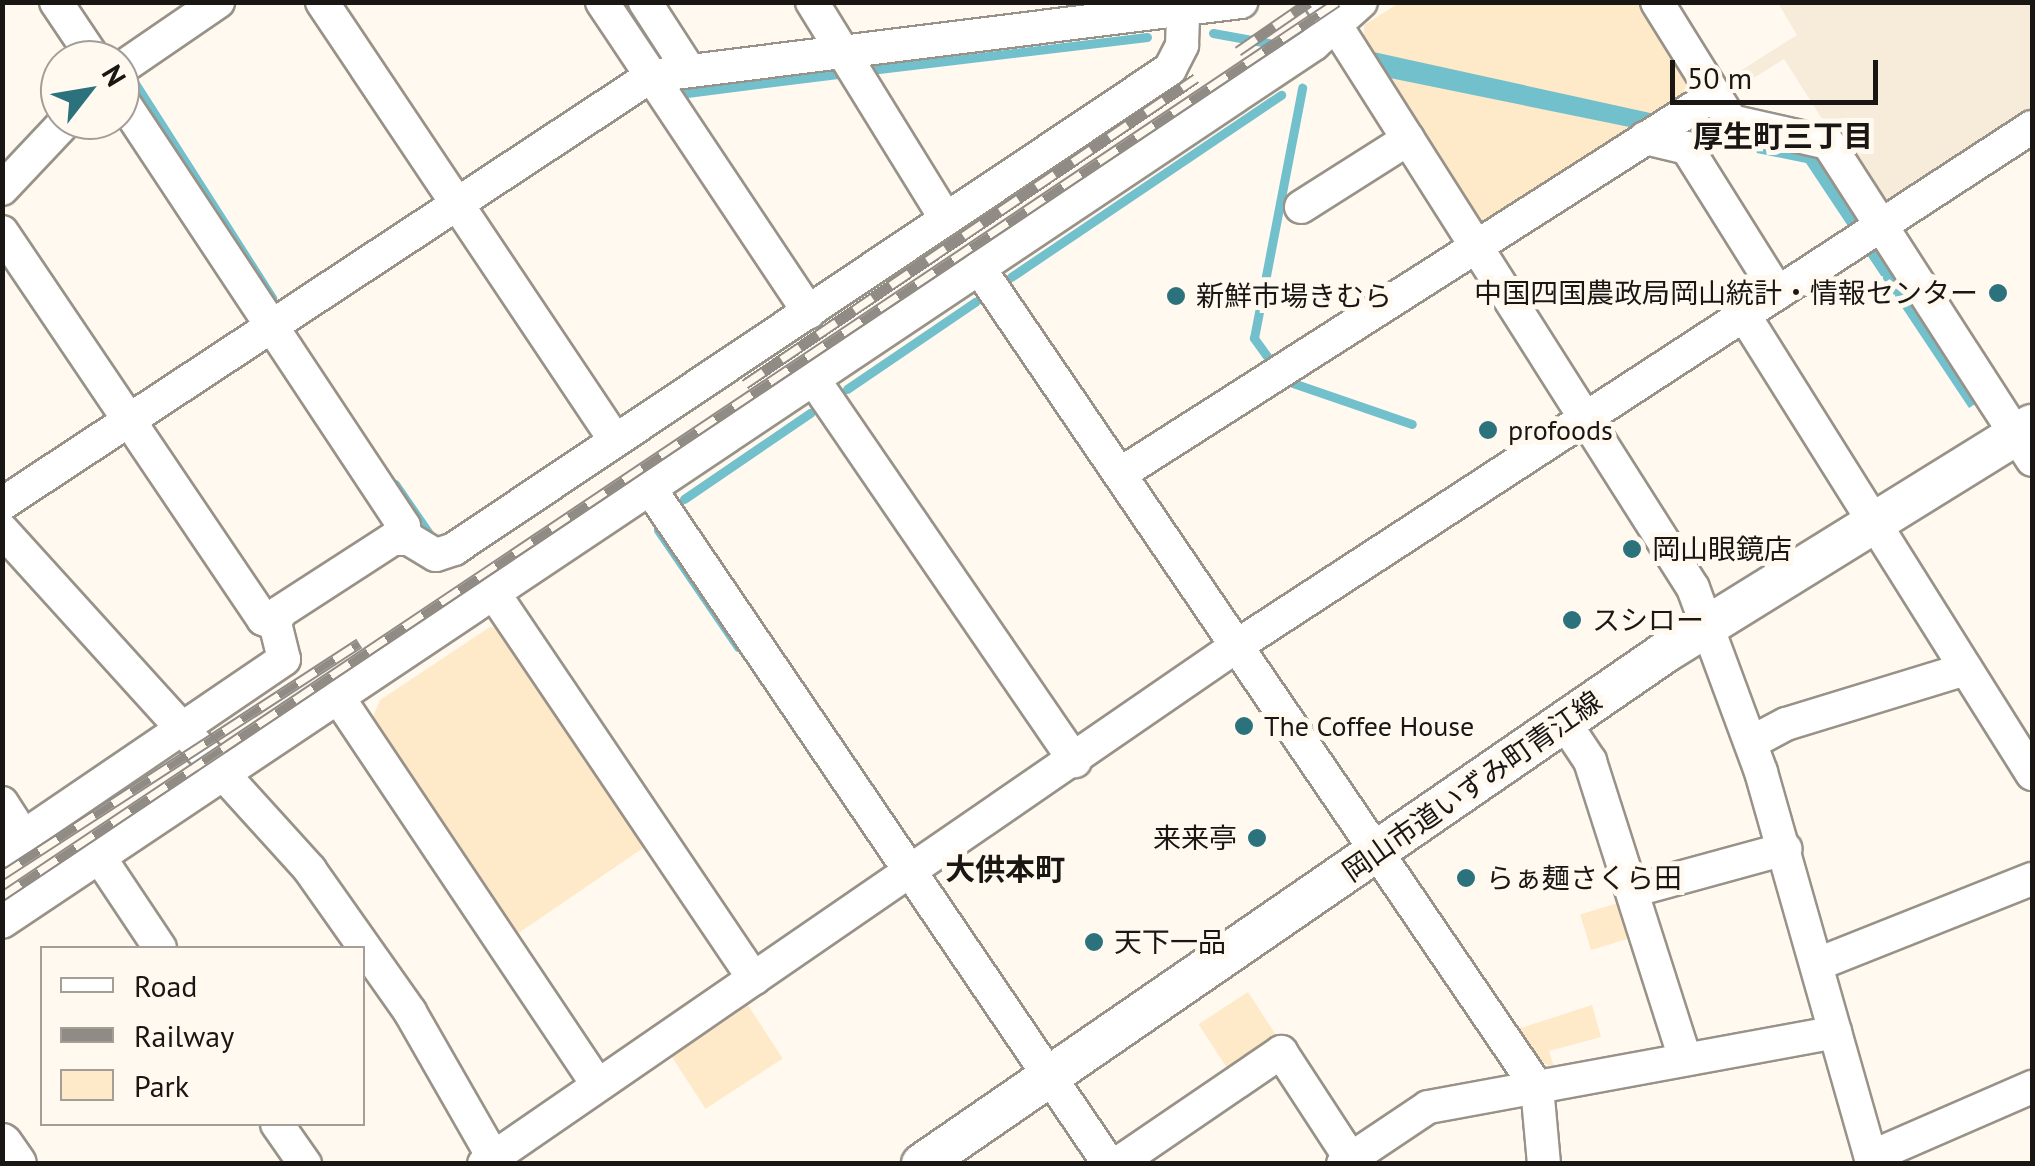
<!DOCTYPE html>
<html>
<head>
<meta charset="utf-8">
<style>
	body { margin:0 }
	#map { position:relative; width:2035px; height:1166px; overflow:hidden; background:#fff9f0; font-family:"PT Sans","Noto Sans JP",sans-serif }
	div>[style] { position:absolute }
	.built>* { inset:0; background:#f7ebda }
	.green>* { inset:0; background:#fee9c9; transform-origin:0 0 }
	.water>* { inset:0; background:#73c0cd }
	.stream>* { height:9px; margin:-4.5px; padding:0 4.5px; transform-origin:4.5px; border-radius:4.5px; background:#73c0cd }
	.roads { filter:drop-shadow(2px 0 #989288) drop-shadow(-2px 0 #989288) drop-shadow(0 2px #989288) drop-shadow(0 -2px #989288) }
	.minor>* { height:32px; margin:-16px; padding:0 16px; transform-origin:16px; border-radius:16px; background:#fff }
	.tertiary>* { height:40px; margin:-20px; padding:0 20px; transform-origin:20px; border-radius:20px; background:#fff }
	.rail>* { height:11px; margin-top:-5.5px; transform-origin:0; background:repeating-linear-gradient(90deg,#fff9f0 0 22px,#908b85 0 44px); box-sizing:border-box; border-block:2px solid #908b85 }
	.dots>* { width:28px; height:28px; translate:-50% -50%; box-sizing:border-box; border:5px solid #fff9f0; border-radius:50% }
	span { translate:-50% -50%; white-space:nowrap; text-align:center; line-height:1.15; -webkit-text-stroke:10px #fff9f0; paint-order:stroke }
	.poi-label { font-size:28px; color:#191613 }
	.right { translate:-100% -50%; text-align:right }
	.left { translate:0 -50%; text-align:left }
	.street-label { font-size:28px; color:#191613 }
	.neighbourhood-label { font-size:30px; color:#191613; font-weight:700 }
	.frame { position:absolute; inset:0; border:5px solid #191613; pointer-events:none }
	.legend { position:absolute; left:40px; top:946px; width:325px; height:180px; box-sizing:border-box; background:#fff9f0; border:2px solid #a39e98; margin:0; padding:12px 18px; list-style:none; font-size:30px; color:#191613 }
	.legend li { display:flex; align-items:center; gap:20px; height:50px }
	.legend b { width:50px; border:2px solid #a39e98 }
	.north { position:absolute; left:40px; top:40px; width:100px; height:100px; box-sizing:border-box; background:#fff9f0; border:2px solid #a39e98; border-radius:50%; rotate:59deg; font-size:28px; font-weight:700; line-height:40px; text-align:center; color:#191613 }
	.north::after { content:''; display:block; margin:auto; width:35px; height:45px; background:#2b727d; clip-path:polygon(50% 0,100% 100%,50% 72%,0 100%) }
	.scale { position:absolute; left:1670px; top:60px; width:208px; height:45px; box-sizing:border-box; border:5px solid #191613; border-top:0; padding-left:12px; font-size:30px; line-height:35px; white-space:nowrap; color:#191613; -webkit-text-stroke:8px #fff9f0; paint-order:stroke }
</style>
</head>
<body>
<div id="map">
	<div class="built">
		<i style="clip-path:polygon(1778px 3px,2032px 3px,2032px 114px,1890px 205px,1875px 202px,1784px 59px,1728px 94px,1721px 83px,1797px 35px)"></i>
	</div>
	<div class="green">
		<i style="clip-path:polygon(1399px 3px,1651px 3px,1706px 89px,1481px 225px,1364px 46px,1364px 25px)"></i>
		<i style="clip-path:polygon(490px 627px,504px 629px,649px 844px,517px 934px,372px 719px,380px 700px)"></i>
		<i style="left:1628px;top:900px;width:37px;height:50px;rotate:73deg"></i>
		<i style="left:1248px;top:992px;width:59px;height:59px;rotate:57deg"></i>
		<i style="left:744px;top:999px;width:71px;height:92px;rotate:57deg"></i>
		<i style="clip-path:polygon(1592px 1005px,1601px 1037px,1549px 1051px,1554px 1067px,1538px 1061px,1518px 1029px)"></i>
	</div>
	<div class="water">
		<i style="clip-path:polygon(1369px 51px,1818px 150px,1983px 399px,1969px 408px,1806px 163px,1385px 77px)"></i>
	</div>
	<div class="stream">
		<i style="left:626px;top:2px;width:19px;rotate:55deg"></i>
		<i style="left:1213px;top:33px;width:78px;rotate:10.3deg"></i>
		<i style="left:862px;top:71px;width:287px;rotate:-6.8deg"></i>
		<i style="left:129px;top:74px;width:266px;rotate:57.4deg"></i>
		<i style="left:679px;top:81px;width:14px;rotate:56deg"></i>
		<i style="left:687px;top:93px;width:160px;rotate:-7.2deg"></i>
		<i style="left:1011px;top:277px;width:326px;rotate:-34deg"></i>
		<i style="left:1272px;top:363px;width:31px;rotate:-126deg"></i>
		<i style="left:1254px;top:338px;width:255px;rotate:-79.1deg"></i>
		<i style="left:1287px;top:381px;width:132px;rotate:19deg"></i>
		<i style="left:847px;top:389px;width:155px;rotate:-34.2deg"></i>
		<i style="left:395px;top:484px;width:62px;rotate:55.5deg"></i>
		<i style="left:684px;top:499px;width:153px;rotate:-34.3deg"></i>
		<i style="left:658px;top:530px;width:142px;rotate:55.6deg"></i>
	</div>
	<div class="roads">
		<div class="minor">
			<i style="left:56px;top:2px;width:70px;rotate:56.1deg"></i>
			<i style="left:322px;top:2px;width:527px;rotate:56.22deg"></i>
			<i style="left:602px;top:2px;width:373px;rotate:56.3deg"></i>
			<i style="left:645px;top:2px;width:81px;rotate:57.1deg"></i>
			<i style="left:812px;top:2px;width:255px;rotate:58.3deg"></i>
			<i style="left:1321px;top:2px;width:694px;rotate:57.59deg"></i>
			<i style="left:1693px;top:588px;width:196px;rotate:69.7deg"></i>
			<i style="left:1761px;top:772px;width:408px;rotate:74.1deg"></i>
			<i style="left:1657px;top:2px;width:140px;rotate:58.1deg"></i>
			<i style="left:1731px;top:121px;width:99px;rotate:12.8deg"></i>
			<i style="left:1828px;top:143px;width:377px;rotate:57.2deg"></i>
			<i style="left:120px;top:69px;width:119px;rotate:-34.4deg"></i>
			<i style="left:120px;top:97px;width:514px;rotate:56.5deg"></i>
			<i style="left:404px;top:526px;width:11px;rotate:85deg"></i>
			<i style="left:1645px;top:138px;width:43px;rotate:13.4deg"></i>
			<i style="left:1687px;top:148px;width:171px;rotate:57.9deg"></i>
			<i style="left:2px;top:189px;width:95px;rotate:-46.7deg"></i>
			<i style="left:1301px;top:207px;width:127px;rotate:-32.4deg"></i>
			<i style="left:2px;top:232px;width:467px;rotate:56deg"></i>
			<i style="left:263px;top:619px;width:13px;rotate:23deg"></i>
			<i style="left:979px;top:268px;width:991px;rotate:55.73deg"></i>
			<i style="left:1537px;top:1087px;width:77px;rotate:84.8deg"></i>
			<i style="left:1744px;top:315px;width:542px;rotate:57.89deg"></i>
			<i style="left:814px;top:380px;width:462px;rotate:55.6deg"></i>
			<i style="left:1120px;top:474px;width:705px;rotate:-32.54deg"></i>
			<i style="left:651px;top:490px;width:815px;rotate:55.8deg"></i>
			<i style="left:2px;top:504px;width:777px;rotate:-33.4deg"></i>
			<i style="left:651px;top:76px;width:595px;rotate:-7.15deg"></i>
			<i style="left:2px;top:530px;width:459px;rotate:47.8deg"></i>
			<i style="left:310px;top:870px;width:174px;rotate:54.8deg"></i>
			<i style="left:410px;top:1012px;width:175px;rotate:60.2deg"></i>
			<i style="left:495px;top:595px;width:463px;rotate:56deg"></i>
			<i style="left:338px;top:697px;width:467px;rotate:56.2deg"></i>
			<i style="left:1564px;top:722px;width:47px;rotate:56.3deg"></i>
			<i style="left:1590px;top:761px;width:310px;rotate:72.3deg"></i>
			<i style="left:1752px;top:742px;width:38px;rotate:-28deg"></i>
			<i style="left:1786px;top:724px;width:188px;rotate:-17deg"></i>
			<i style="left:2px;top:803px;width:40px;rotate:57.1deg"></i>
			<i style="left:2px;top:851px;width:341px;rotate:-34.2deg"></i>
			<i style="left:284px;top:659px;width:36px;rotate:-104deg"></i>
			<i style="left:275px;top:624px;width:13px;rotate:-67deg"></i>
			<i style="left:280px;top:612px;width:135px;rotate:-32.9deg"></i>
			<i style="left:393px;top:539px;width:16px"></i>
			<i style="left:409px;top:539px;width:31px;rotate:31deg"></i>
			<i style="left:436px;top:555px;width:19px;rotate:-18deg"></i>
			<i style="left:454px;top:549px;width:862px;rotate:-33.84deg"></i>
			<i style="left:1170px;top:69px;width:27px;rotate:-63deg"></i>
			<i style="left:1182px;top:45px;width:35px;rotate:-88deg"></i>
			<i style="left:100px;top:858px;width:108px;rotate:56.3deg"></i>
			<i style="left:1635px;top:890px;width:156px;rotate:-15.3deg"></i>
			<i style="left:2px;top:922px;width:1579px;rotate:-33.79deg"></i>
			<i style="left:1314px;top:44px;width:63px;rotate:-41.8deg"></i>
			<i style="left:1818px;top:964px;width:230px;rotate:-21.7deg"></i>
			<i style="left:277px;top:1124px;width:49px;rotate:55deg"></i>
			<i style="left:1871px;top:1157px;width:176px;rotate:-23.5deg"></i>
			<i style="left:484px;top:1164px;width:915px;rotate:-34.54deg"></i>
			<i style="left:1238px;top:645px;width:948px;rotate:-33.12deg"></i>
			<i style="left:1117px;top:1164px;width:199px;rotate:-34.3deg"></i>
			<i style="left:1281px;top:1052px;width:126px;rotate:56.9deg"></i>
			<i style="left:1343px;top:1164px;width:102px;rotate:-33.8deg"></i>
			<i style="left:1428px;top:1107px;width:414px;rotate:-10.4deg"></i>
		</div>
		<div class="tertiary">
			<i style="left:2px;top:1144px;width:24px;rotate:55deg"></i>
			<i style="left:922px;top:1164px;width:901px;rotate:-34.55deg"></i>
			<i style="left:1664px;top:653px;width:433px;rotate:-31.8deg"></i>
		</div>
	</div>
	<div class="rail">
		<i style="left:1238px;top:51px;width:86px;rotate:-34.6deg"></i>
		<i style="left:745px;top:384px;width:545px;rotate:-34.16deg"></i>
		<i style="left:2px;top:875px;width:426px;rotate:-33deg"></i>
		<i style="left:2px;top:896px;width:1607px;rotate:-33.81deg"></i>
	</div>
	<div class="dots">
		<i style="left:1998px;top:293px;background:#2b727d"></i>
		<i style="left:1176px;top:296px;background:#2b727d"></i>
		<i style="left:1488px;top:430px;background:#2b727d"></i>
		<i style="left:1632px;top:549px;background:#2b727d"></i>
		<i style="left:1572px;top:620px;background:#2b727d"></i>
		<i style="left:1244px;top:726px;background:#2b727d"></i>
		<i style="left:1257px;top:838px;background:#2b727d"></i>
		<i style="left:1466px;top:878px;background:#2b727d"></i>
		<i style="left:1094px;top:942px;background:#2b727d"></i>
	</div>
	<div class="poi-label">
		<span class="right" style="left:1978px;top:293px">中国四国農政局岡山統計・情報センター</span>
		<span class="left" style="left:1196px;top:296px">新鮮市場きむら</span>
		<span class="left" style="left:1508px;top:430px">profoods</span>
		<span class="left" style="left:1652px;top:549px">岡山眼鏡店</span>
		<span class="left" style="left:1592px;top:620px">スシロー</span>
		<span class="left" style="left:1264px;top:726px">The Coffee House</span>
		<span class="right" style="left:1237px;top:838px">来来亭</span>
		<span class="left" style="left:1486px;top:878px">らぁ麺さくら田</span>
		<span class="left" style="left:1114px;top:942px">天下一品</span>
	</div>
	<div class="street-label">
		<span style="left:1472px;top:786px;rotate:-35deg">岡山市道いずみ町青江線</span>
	</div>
	<div class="neighbourhood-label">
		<span style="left:1783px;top:136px">厚生町三丁目</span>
		<span style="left:1005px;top:869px">大供本町</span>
	</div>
	<div class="frame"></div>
	<ul class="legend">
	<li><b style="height:12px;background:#fff"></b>Road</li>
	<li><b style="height:12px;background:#908b85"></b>Railway</li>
	<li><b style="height:28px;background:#fee9c9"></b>Park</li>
	</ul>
	<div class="north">N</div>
	<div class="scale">50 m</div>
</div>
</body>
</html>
